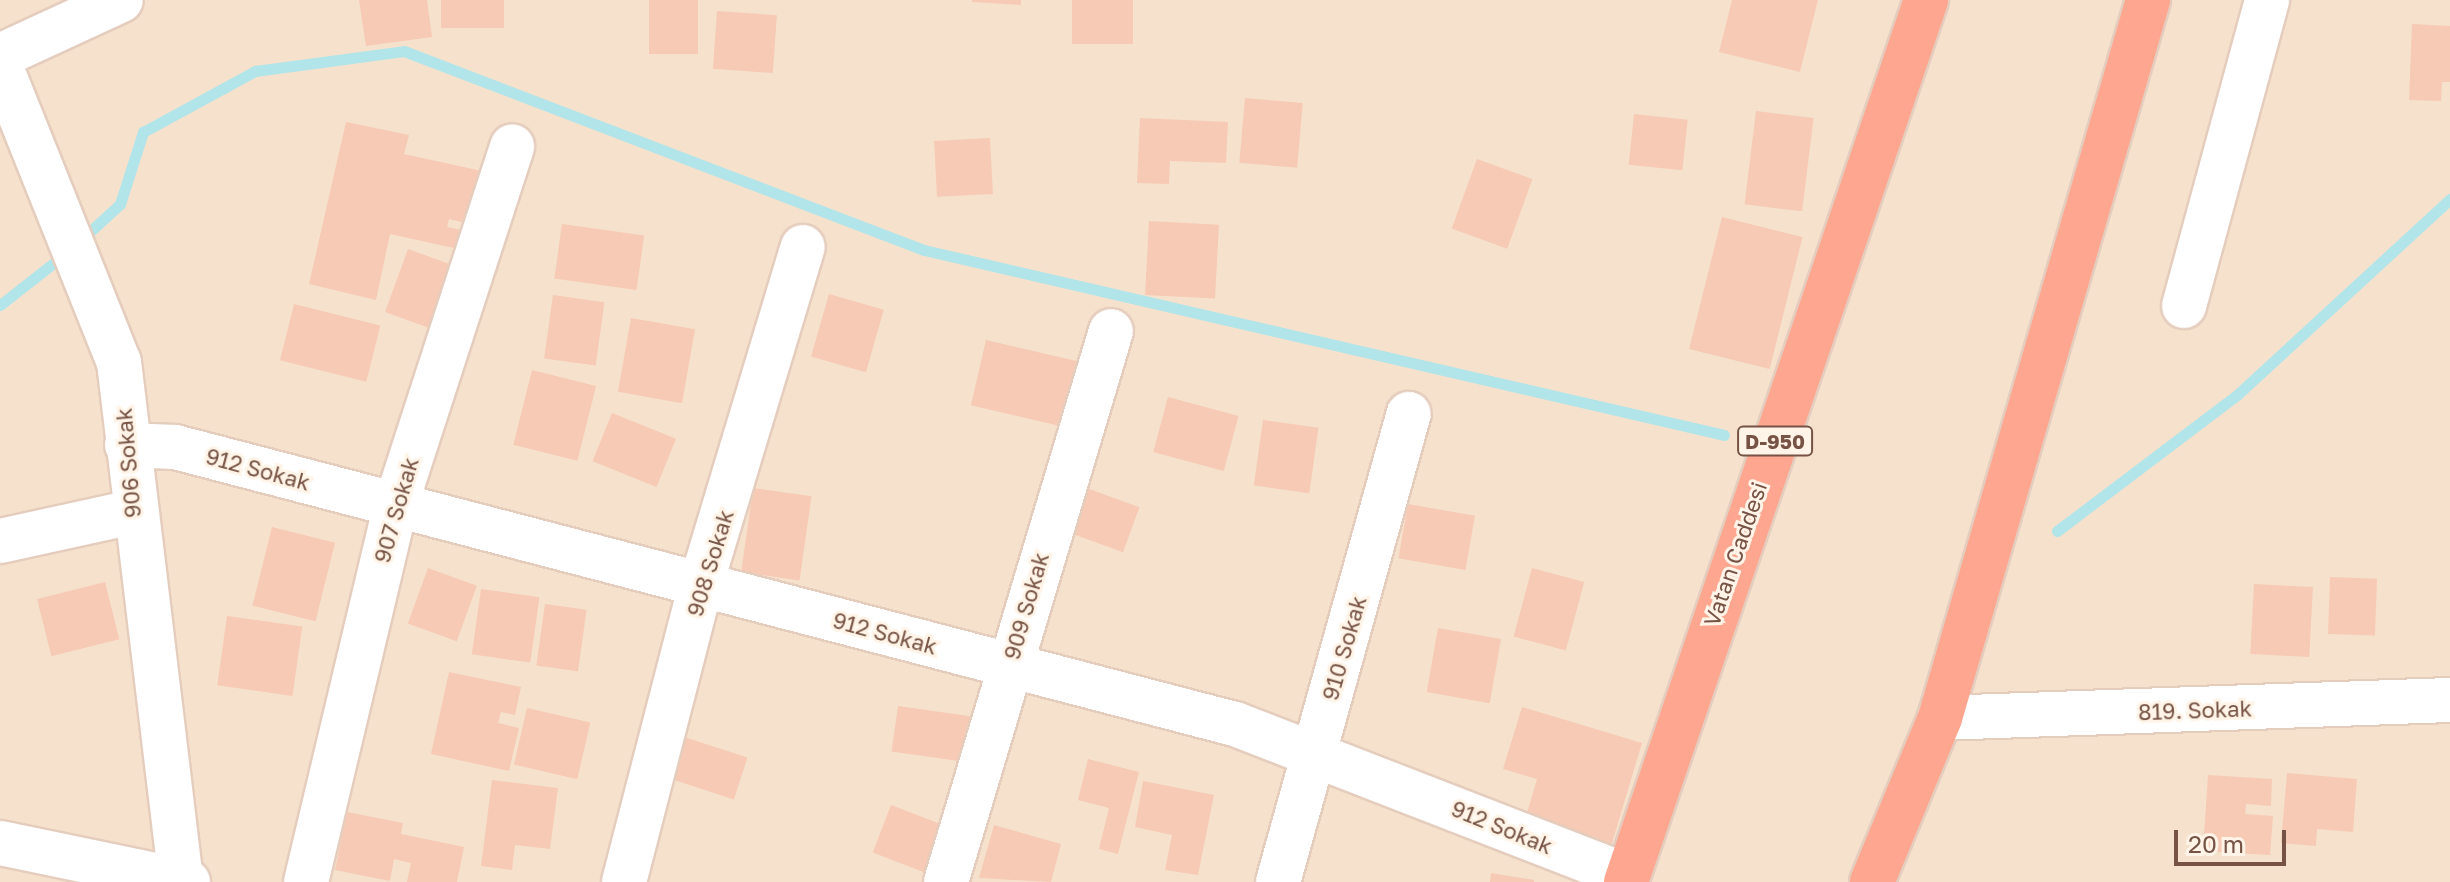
<!DOCTYPE html>
<html>
<head>
<meta charset="utf-8">
<style>
	body { margin:0 }
	#map { position:relative; width:2450px; height:882px; overflow:hidden; background:#fef0df; font-family:"Golos Text",sans-serif }
	div>[style] { position:absolute }
	.residential>* { inset:0; background:#f6e1cd; transform-origin:0 0 }
	.stream>* { height:11px; margin:-5.5px; padding:0 5.5px; transform-origin:5.5px; border-radius:5.5px; background:#b2e5e9 }
	.building>* { inset:0; background:#f6cab4; transform-origin:0 0 }
	.roads { filter:drop-shadow(2px 0 #e5cdbe) drop-shadow(-2px 0 #e5cdbe) drop-shadow(0 2px #e5cdbe) drop-shadow(0 -2px #e5cdbe) }
	.street>* { height:44px; margin:-22px; padding:0 22px; transform-origin:22px; border-radius:22px; background:#fff }
	.highway>* { height:44px; margin:-22px; padding:0 22px; transform-origin:22px; border-radius:22px; background:#fea690 }
	span { translate:-50% -50%; white-space:nowrap; text-align:center; line-height:1.15; -webkit-text-stroke:6px #fff4e7; paint-order:stroke }
	.shield-label span { padding:2px 6px; background:#fff4e7; border:2px solid; border-radius:6px; -webkit-text-stroke-width:0 }
	.shield-label { font-size:20px; color:#775345; font-weight:700 }
	.street-label { font-size:22px; color:#775345 }
	.scale { position:absolute; left:2174px; top:830px; width:112px; height:36px; box-sizing:border-box; border:4px solid #775345; border-top:0; padding-left:10px; font-size:24px; line-height:28px; white-space:nowrap; color:#775345; -webkit-text-stroke:6px #fff4e7; paint-order:stroke }
</style>
</head>
<body>
<div id="map">
	<div class="residential">
		<i style="left:0;top:0;width:2450px;height:882px"></i>
	</div>
	<div class="stream">
		<i style="left:81px;top:240px;width:53px;rotate:-42.7deg"></i>
		<i style="left:120px;top:204px;width:76px;rotate:-72.3deg"></i>
		<i style="left:143px;top:132px;width:128px;rotate:-28.6deg"></i>
		<i style="left:255px;top:71px;width:150px;rotate:-7.6deg"></i>
		<i style="left:404px;top:51px;width:557px;rotate:20.94deg"></i>
		<i style="left:924px;top:250px;width:821px;rotate:13.02deg"></i>
		<i style="left:0;top:305px;width:83px;rotate:-38.1deg"></i>
		<i style="left:2057px;top:531px;width:227px;rotate:-37.1deg"></i>
		<i style="left:2238px;top:394px;width:288px;rotate:-42.6deg"></i>
	</div>
	<div class="building">
		<i style="clip-path:polygon(359px 0,427px 0,432px 37px,366px 46px)"></i>
		<i style="left:441px;top:0;width:63px;height:28px"></i>
		<i style="left:649px;top:0;width:49px;height:54px"></i>
		<i style="clip-path:polygon(972px 0,1021px 0,1021px 5px,972px 2px)"></i>
		<i style="left:1072px;top:0;width:61px;height:44px"></i>
		<i style="clip-path:polygon(1732px 0,1818px 0,1800px 72px,1719px 52px)"></i>
		<i style="left:717px;top:11px;width:60px;height:58px;rotate:4deg"></i>
		<i style="clip-path:polygon(2412px 24px,2450px 26px,2450px 82px,2442px 82px,2441px 101px,2409px 100px)"></i>
		<i style="left:1245px;top:98px;width:58px;height:65px;rotate:5deg"></i>
		<i style="left:1756px;top:111px;width:58px;height:94px;rotate:7deg"></i>
		<i style="left:1634px;top:114px;width:54px;height:51px;rotate:6deg"></i>
		<i style="clip-path:polygon(1140px 118px,1228px 122px,1226px 163px,1170px 161px,1169px 184px,1137px 183px)"></i>
		<i style="clip-path:polygon(346px 122px,409px 135px,404px 154px,491px 173px,479px 226px,449px 219px,447px 227px,476px 233px,472px 252px,390px 234px,376px 300px,309px 284px)"></i>
		<i style="left:990px;top:138px;width:56px;height:56px;rotate:87deg"></i>
		<i style="left:1477px;top:159px;width:59px;height:74px;rotate:20deg"></i>
		<i style="left:1722px;top:217px;width:83px;height:136px;rotate:14deg"></i>
		<i style="left:1149px;top:221px;width:70px;height:74px;rotate:3deg"></i>
		<i style="left:562px;top:224px;width:83px;height:55px;rotate:8deg"></i>
		<i style="left:408px;top:249px;width:55px;height:67px;rotate:20deg"></i>
		<i style="left:829px;top:294px;width:57px;height:65px;rotate:16deg"></i>
		<i style="left:553px;top:295px;width:52px;height:64px;rotate:8deg"></i>
		<i style="left:294px;top:304px;width:89px;height:58px;rotate:14deg"></i>
		<i style="left:631px;top:318px;width:65px;height:75px;rotate:10deg"></i>
		<i style="left:986px;top:340px;width:94px;height:67px;rotate:13deg"></i>
		<i style="left:532px;top:370px;width:66px;height:77px;rotate:14deg"></i>
		<i style="left:1168px;top:397px;width:73px;height:57px;rotate:15deg"></i>
		<i style="left:612px;top:413px;width:69px;height:52px;rotate:22deg"></i>
		<i style="left:1263px;top:420px;width:56px;height:66px;rotate:8deg"></i>
		<i style="left:1084px;top:487px;width:59px;height:48px;rotate:20deg"></i>
		<i style="left:753px;top:488px;width:59px;height:85px;rotate:8deg"></i>
		<i style="left:1408px;top:504px;width:68px;height:55px;rotate:10deg"></i>
		<i style="left:272px;top:527px;width:65px;height:81px;rotate:14deg"></i>
		<i style="left:428px;top:568px;width:52px;height:59px;rotate:20deg"></i>
		<i style="left:1532px;top:568px;width:54px;height:71px;rotate:15deg"></i>
		<i style="left:2330px;top:577px;width:47px;height:57px;rotate:2deg"></i>
		<i style="left:105px;top:582px;width:59px;height:70px;rotate:76deg"></i>
		<i style="left:2254px;top:584px;width:59px;height:70px;rotate:3deg"></i>
		<i style="left:481px;top:589px;width:59px;height:66px;rotate:8deg"></i>
		<i style="left:545px;top:604px;width:42px;height:62px;rotate:8deg"></i>
		<i style="left:227px;top:616px;width:76px;height:70px;rotate:8deg"></i>
		<i style="left:1438px;top:628px;width:64px;height:65px;rotate:10deg"></i>
		<i style="clip-path:polygon(449px 672px,521px 687px,515px 715px,501px 712px,498px 723px,519px 728px,509px 771px,431px 754px)"></i>
		<i style="left:898px;top:706px;width:75px;height:46px;rotate:8deg"></i>
		<i style="clip-path:polygon(1522px 707px,1642px 743px,1609px 853px,1523px 827px,1537px 779px,1503px 769px)"></i>
		<i style="left:527px;top:708px;width:65px;height:58px;rotate:13deg"></i>
		<i style="left:678px;top:735px;width:73px;height:44px;rotate:18deg"></i>
		<i style="clip-path:polygon(1088px 759px,1139px 772px,1118px 854px,1099px 849px,1109px 808px,1078px 800px)"></i>
		<i style="clip-path:polygon(2287px 773px,2357px 779px,2353px 832px,2317px 829px,2316px 846px,2281px 843px)"></i>
		<i style="clip-path:polygon(2208px 775px,2272px 779px,2271px 806px,2246px 804px,2245px 814px,2273px 816px,2270px 855px,2203px 851px)"></i>
		<i style="clip-path:polygon(492px 780px,558px 788px,550px 849px,515px 845px,512px 870px,481px 866px)"></i>
		<i style="clip-path:polygon(1143px 781px,1214px 795px,1198px 875px,1165px 870px,1172px 835px,1135px 827px)"></i>
		<i style="left:891px;top:805px;width:60px;height:51px;rotate:21deg"></i>
		<i style="clip-path:polygon(347px 812px,403px 823px,401px 834px,464px 847px,457px 882px,407px 882px,411px 863px,394px 859px,390px 881px,335px 870px)"></i>
		<i style="clip-path:polygon(994px 825px,1061px 844px,1051px 882px,979px 878px)"></i>
		<i style="clip-path:polygon(1491px 873px,1534px 880px,1534px 882px,1490px 882px)"></i>
	</div>
	<div class="roads">
		<div class="street">
			<i style="left:0;top:56px;width:133px;rotate:-24.8deg"></i>
			<i style="left:0;top:65px;width:320px;rotate:68.2deg"></i>
			<i style="left:119px;top:362px;width:523px;rotate:83.19deg"></i>
			<i style="left:2184px;top:306px;width:317px;rotate:-74.8deg"></i>
			<i style="left:127px;top:445px;width:48px;rotate:2.4deg"></i>
			<i style="left:175px;top:447px;width:1096px;rotate:14.65deg"></i>
			<i style="left:1235px;top:724px;width:420px;rotate:21.2deg"></i>
			<i style="left:0;top:541px;width:136px;rotate:-12.3deg"></i>
			<i style="left:1940px;top:718px;width:510px;rotate:-2.02deg"></i>
			<i style="left:0;top:843px;width:192px;rotate:11.7deg"></i>
			<i style="left:306px;top:882px;width:389px;rotate:-76.6deg"></i>
			<i style="left:396px;top:504px;width:376px;rotate:-72deg"></i>
			<i style="left:624px;top:882px;width:308px;rotate:-75.5deg"></i>
			<i style="left:701px;top:584px;width:352px;rotate:-73.2deg"></i>
			<i style="left:946px;top:882px;width:575px;rotate:-73.33deg"></i>
			<i style="left:1278px;top:882px;width:486px;rotate:-74.4deg"></i>
		</div>
		<div class="highway">
			<i style="left:1626px;top:882px;width:932px;rotate:-71.21deg"></i>
			<i style="left:1872px;top:882px;width:178px;rotate:-67.5deg"></i>
			<i style="left:1940px;top:718px;width:748px;rotate:-73.84deg"></i>
		</div>
	</div>
	<div class="shield-label">
		<span style="left:1775px;top:441px">D-950</span>
	</div>
	<div class="street-label">
		<span style="left:128px;top:463px;rotate:-95deg">906 Sokak</span>
		<span style="left:258px;top:469px;rotate:15deg">912 Sokak</span>
		<span style="left:396px;top:510px;rotate:-74deg">907 Sokak</span>
		<span style="left:1735px;top:554px;rotate:-71deg">Vatan Caddesi</span>
		<span style="left:710px;top:563px;rotate:-73deg">908 Sokak</span>
		<span style="left:1026px;top:606px;rotate:-74deg">909 Sokak</span>
		<span style="left:885px;top:633px;rotate:15deg">912 Sokak</span>
		<span style="left:1344px;top:648px;rotate:-74deg">910 Sokak</span>
		<span style="left:2195px;top:710px;rotate:-2deg">819. Sokak</span>
		<span style="left:1502px;top:827px;rotate:22deg">912 Sokak</span>
	</div>
	<div class="scale">20 m</div>
</div>
</body>
</html>
